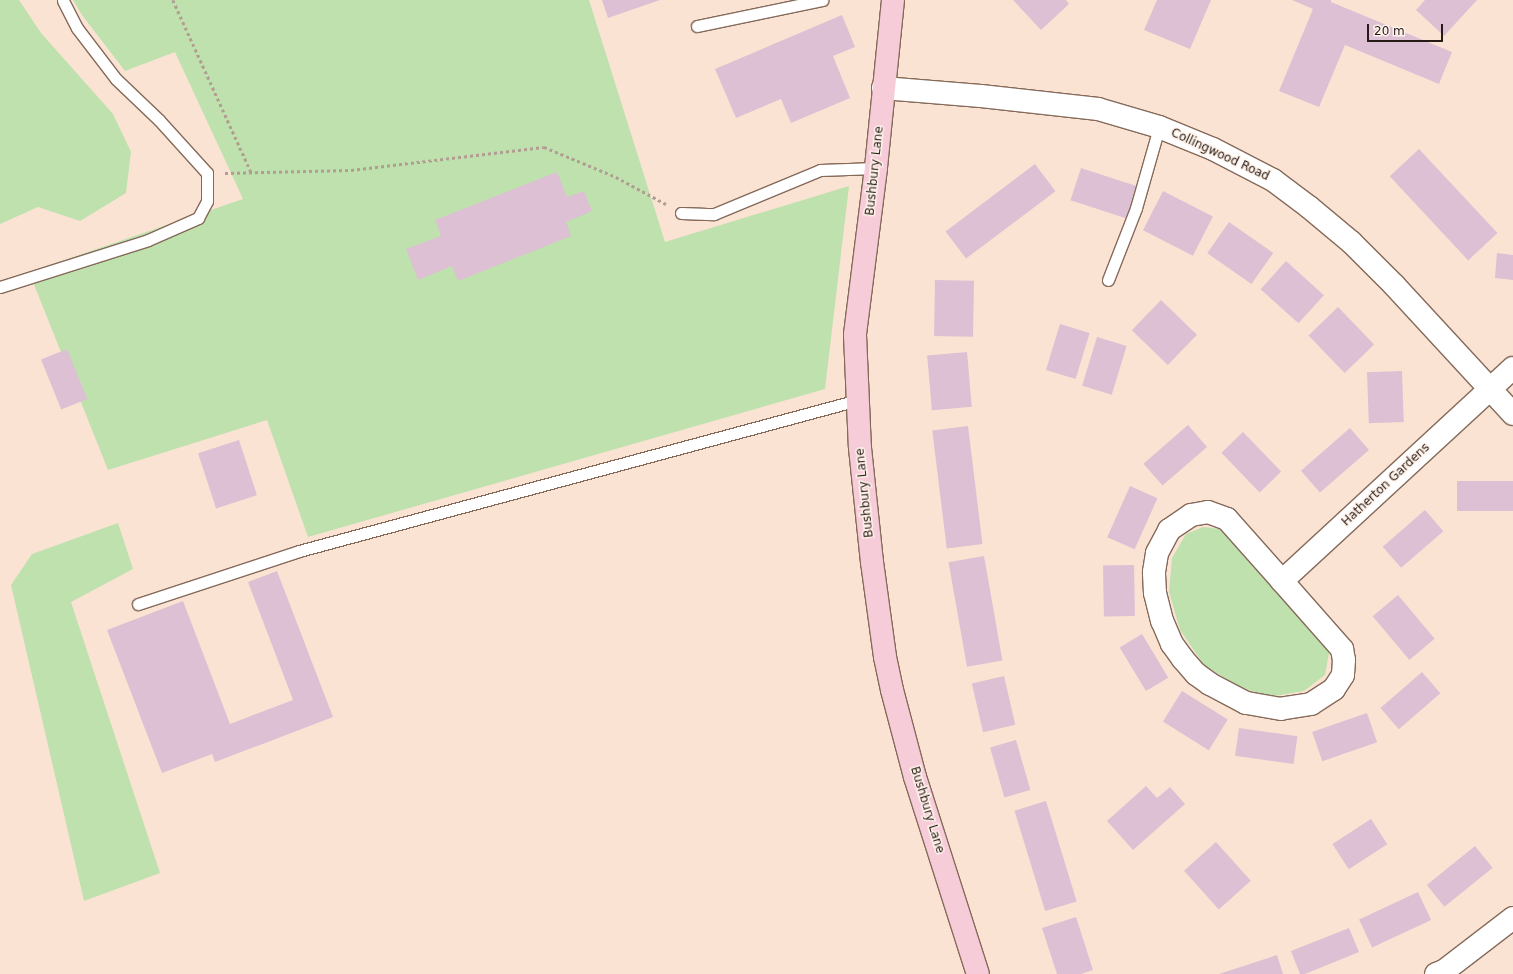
<!DOCTYPE html>
<html>
<head>
<meta charset="utf-8">
<style>
	body { margin:0 }
	#map { position:relative; width:1513px; height:974px; overflow:hidden; background:#fbe3d4; font-family:"DejaVu Sans",sans-serif }
	div>[style] { position:absolute }
	.green>* { inset:0; background:#bee1ae }
	.building>* { inset:0; background:#ddc0d3; transform-origin:0 0 }
	.path>* { height:2.5px; margin-top:-1.25px; transform-origin:0; background:repeating-linear-gradient(90deg,#b19d91 0 3px,transparent 0 6px) }
	.roads { filter:drop-shadow(1px 0 #856a5a) drop-shadow(-1px 0 #856a5a) drop-shadow(0 1px #856a5a) drop-shadow(0 -1px #856a5a) }
	.lane>* { height:11px; margin:-5.5px; padding:0 5.5px; transform-origin:5.5px; border-radius:5.5px; background:#fff }
	.street>* { height:22px; margin:-11px; padding:0 11px; transform-origin:11px; border-radius:11px; background:#fff }
	.secondary>* { height:22px; margin:-11px; padding:0 11px; transform-origin:11px; border-radius:11px; background:#f6ccd9 }
	span { translate:-50% -50%; white-space:nowrap; text-align:center; line-height:1.15; -webkit-text-stroke:3px #fff3eb; paint-order:stroke }
	.street-label { font-size:12px; color:#271c15 }
	.scale { position:absolute; left:1367px; top:24px; width:76px; height:18px; box-sizing:border-box; border:2px solid #271c15; border-top:0; padding-left:5px; font-size:12px; line-height:14px; white-space:nowrap; color:#271c15; -webkit-text-stroke:3px #fff3eb; paint-order:stroke }
</style>
</head>
<body>
<div id="map">
	<div class="green">
		<i style="clip-path:polygon(0 0,19px 0,41px 33px,113px 114px,131px 152px,126px 193px,80px 221px,38px 207px,0 224px)"></i>
		<i style="clip-path:polygon(73px 0,589px 0,665px 242px,849px 186px,825px 389px,308px 537px,267px 420px,108px 470px,29px 272px,243px 199px,175px 52px,125px 71px,82px 15px)"></i>
		<i style="clip-path:polygon(118px 523px,133px 569px,71px 602px,160px 873px,84px 901px,11px 585px,32px 554px)"></i>
		<i style="clip-path:polygon(1203px 527px,1220px 529px,1237px 545px,1329px 653px,1325px 675px,1304px 691px,1268px 697px,1238px 686px,1204px 665px,1180px 630px,1169px 592px,1172px 558px,1186px 534px)"></i>
	</div>
	<div class="building">
		<i style="clip-path:polygon(602px 0,660px 0,608px 18px)"></i>
		<i style="clip-path:polygon(1013px 0,1066px 0,1069px 4px,1041px 30px)"></i>
		<i style="clip-path:polygon(1157px 0,1211px 0,1190px 49px,1144px 30px)"></i>
		<i style="clip-path:polygon(1292px 0,1331px 0,1331px 2px,1452px 52px,1439px 84px,1345px 45px,1319px 107px,1279px 91px,1313px 9px)"></i>
		<i style="clip-path:polygon(1425px 0,1477px 0,1444px 36px,1416px 10px)"></i>
		<i style="clip-path:polygon(842px 15px,855px 47px,833px 56px,850px 98px,791px 123px,781px 99px,736px 118px,715px 69px)"></i>
		<i style="left:1419px;top:149px;width:115px;height:40px;rotate:47deg"></i>
		<i style="left:1035px;top:164px;width:34px;height:112px;rotate:53deg"></i>
		<i style="left:1081px;top:168px;width:59px;height:34px;rotate:18deg"></i>
		<i style="clip-path:polygon(557px 172px,567px 197px,584px 191px,592px 211px,566px 222px,571px 236px,458px 281px,452px 266px,418px 280px,406px 249px,441px 236px,435px 220px)"></i>
		<i style="left:1163px;top:191px;width:56px;height:44px;rotate:27deg"></i>
		<i style="left:1229px;top:222px;width:54px;height:38px;rotate:35deg"></i>
		<i style="clip-path:polygon(1497px 253px,1513px 255px,1513px 280px,1495px 278px)"></i>
		<i style="left:1286px;top:261px;width:51px;height:38px;rotate:42deg"></i>
		<i style="left:935px;top:280px;width:39px;height:56px;rotate:1deg"></i>
		<i style="left:1161px;top:300px;width:50px;height:42px;rotate:44deg"></i>
		<i style="left:1338px;top:307px;width:52px;height:41px;rotate:46deg"></i>
		<i style="left:1060px;top:324px;width:31px;height:48px;rotate:17deg"></i>
		<i style="left:1097px;top:337px;width:31px;height:51px;rotate:17deg"></i>
		<i style="left:67px;top:349px;width:54px;height:28px;rotate:68deg"></i>
		<i style="left:967px;top:352px;width:55px;height:40px;rotate:85deg"></i>
		<i style="left:1402px;top:371px;width:51px;height:35px;rotate:88deg"></i>
		<i style="left:1188px;top:425px;width:29px;height:59px;rotate:49deg"></i>
		<i style="left:968px;top:426px;width:119px;height:36px;rotate:83deg"></i>
		<i style="left:1350px;top:428px;width:29px;height:65px;rotate:49deg"></i>
		<i style="left:1243px;top:432px;width:55px;height:30px;rotate:46deg"></i>
		<i style="left:239px;top:440px;width:58px;height:43px;rotate:72deg"></i>
		<i style="left:1457px;top:481px;width:56px;height:30px"></i>
		<i style="left:1130px;top:486px;width:30px;height:56px;rotate:24deg"></i>
		<i style="left:1425px;top:510px;width:28px;height:56px;rotate:49deg"></i>
		<i style="left:984px;top:556px;width:106px;height:36px;rotate:80deg"></i>
		<i style="left:1134px;top:565px;width:51px;height:31px;rotate:89deg"></i>
		<i style="clip-path:polygon(277px 571px,333px 717px,215px 762px,212px 754px,162px 773px,107px 630px,183px 601px,230px 724px,293px 700px,248px 582px)"></i>
		<i style="left:1398px;top:595px;width:57px;height:33px;rotate:50deg"></i>
		<i style="left:1142px;top:634px;width:51px;height:26px;rotate:59deg"></i>
		<i style="left:1422px;top:672px;width:28px;height:55px;rotate:49deg"></i>
		<i style="left:1004px;top:676px;width:50px;height:33px;rotate:77deg"></i>
		<i style="left:1182px;top:691px;width:54px;height:36px;rotate:32deg"></i>
		<i style="left:1367px;top:713px;width:31px;height:58px;rotate:71deg"></i>
		<i style="left:1239px;top:728px;width:59px;height:28px;rotate:8deg"></i>
		<i style="left:1016px;top:740px;width:52px;height:27px;rotate:74deg"></i>
		<i style="clip-path:polygon(1146px 786px,1157px 798px,1170px 787px,1185px 804px,1133px 850px,1107px 821px)"></i>
		<i style="left:1046px;top:801px;width:105px;height:33px;rotate:73deg"></i>
		<i style="left:1371px;top:819px;width:30px;height:46px;rotate:57deg"></i>
		<i style="left:1216px;top:842px;width:52px;height:43px;rotate:48deg"></i>
		<i style="left:1475px;top:846px;width:28px;height:62px;rotate:51deg"></i>
		<i style="left:1418px;top:892px;width:31px;height:65px;rotate:65deg"></i>
		<i style="clip-path:polygon(1076px 917px,1093px 970px,1081px 974px,1057px 974px,1042px 928px)"></i>
		<i style="clip-path:polygon(1349px 928px,1359px 952px,1305px 974px,1300px 974px,1291px 951px)"></i>
		<i style="clip-path:polygon(1277px 955px,1283px 974px,1219px 974px)"></i>
	</div>
	<div class="path">
		<i style="left:173px;top:0;width:189px;rotate:65.6deg"></i>
		<i style="left:225px;top:173px;width:126px;rotate:-1.4deg"></i>
		<i style="left:351px;top:170px;width:194px;rotate:-6.8deg"></i>
		<i style="left:544px;top:147px;width:78px;rotate:22.6deg"></i>
		<i style="left:616px;top:177px;width:57px;rotate:28.4deg"></i>
	</div>
	<div class="roads">
		<div class="lane">
			<i style="left:697px;top:26px;width:128px;rotate:-11.7deg"></i>
			<i style="left:681px;top:213px;width:33px;rotate:2deg"></i>
			<i style="left:714px;top:214px;width:115px;rotate:-22.5deg"></i>
			<i style="left:820px;top:170px;width:56px;rotate:-2deg"></i>
			<i style="left:1108px;top:280px;width:77px;rotate:-68.7deg"></i>
			<i style="left:1136px;top:208px;width:84px;rotate:-74.1deg"></i>
			<i style="left:0;top:287px;width:155px;rotate:-17.6deg"></i>
			<i style="left:148px;top:240px;width:55px;rotate:-23.7deg"></i>
			<i style="left:198px;top:218px;width:19px;rotate:-62deg"></i>
			<i style="left:207px;top:201px;width:28px;rotate:-90deg"></i>
			<i style="left:207px;top:173px;width:72px;rotate:-132.2deg"></i>
			<i style="left:159px;top:120px;width:59px;rotate:-136.4deg"></i>
			<i style="left:116px;top:79px;width:64px;rotate:-127.4deg"></i>
			<i style="left:77px;top:28px;width:31px;rotate:-117deg"></i>
			<i style="left:138px;top:604px;width:169px;rotate:-18.2deg"></i>
			<i style="left:299px;top:551px;width:579px;rotate:-15.12deg"></i>
		</div>
		<div class="street">
			<i style="left:883px;top:88px;width:98px;rotate:4.7deg"></i>
			<i style="left:981px;top:96px;width:118px;rotate:6.3deg"></i>
			<i style="left:1098px;top:109px;width:64px;rotate:16.4deg"></i>
			<i style="left:1159px;top:127px;width:58px;rotate:22.2deg"></i>
			<i style="left:1213px;top:149px;width:68px;rotate:27.3deg"></i>
			<i style="left:1273px;top:180px;width:45px;rotate:36.9deg"></i>
			<i style="left:1309px;top:207px;width:55px;rotate:39.8deg"></i>
			<i style="left:1351px;top:242px;width:62px;rotate:45deg"></i>
			<i style="left:1395px;top:286px;width:174px;rotate:47.3deg"></i>
			<i style="left:1282px;top:581px;width:91px;rotate:48.6deg"></i>
			<i style="left:1342px;top:649px;width:11px;rotate:80deg"></i>
			<i style="left:1344px;top:660px;width:15px;rotate:94deg"></i>
			<i style="left:1343px;top:675px;width:17px;rotate:123deg"></i>
			<i style="left:1334px;top:689px;width:27px;rotate:147deg"></i>
			<i style="left:1311px;top:704px;width:30px;rotate:171deg"></i>
			<i style="left:1281px;top:709px;width:36px;rotate:-170deg"></i>
			<i style="left:1246px;top:703px;width:41px;rotate:-152.2deg"></i>
			<i style="left:1210px;top:684px;width:17px;rotate:-144deg"></i>
			<i style="left:1196px;top:674px;width:20px;rotate:-131deg"></i>
			<i style="left:1183px;top:659px;width:19px;rotate:-126deg"></i>
			<i style="left:1172px;top:644px;width:25px;rotate:-113deg"></i>
			<i style="left:1162px;top:621px;width:29px;rotate:-104deg"></i>
			<i style="left:1155px;top:593px;width:21px;rotate:-93deg"></i>
			<i style="left:1154px;top:572px;width:19px;rotate:-81deg"></i>
			<i style="left:1157px;top:553px;width:26px;rotate:-62deg"></i>
			<i style="left:1169px;top:530px;width:27px;rotate:-34deg"></i>
			<i style="left:1191px;top:515px;width:17px;rotate:-10deg"></i>
			<i style="left:1208px;top:512px;width:20px;rotate:20deg"></i>
			<i style="left:1227px;top:519px;width:83px;rotate:48.4deg"></i>
			<i style="left:1282px;top:581px;width:314px;rotate:-42.7deg"></i>
			<i style="left:1436px;top:974px;width:9px;rotate:-21deg"></i>
			<i style="left:1444px;top:971px;width:87px;rotate:-37.5deg"></i>
		</div>
		<div class="secondary">
			<i style="left:893px;top:0;width:169px;rotate:95.8deg"></i>
			<i style="left:876px;top:168px;width:168px;rotate:97.2deg"></i>
			<i style="left:855px;top:335px;width:113px;rotate:87.5deg"></i>
			<i style="left:860px;top:448px;width:115px;rotate:84deg"></i>
			<i style="left:872px;top:562px;width:96px;rotate:82.2deg"></i>
			<i style="left:885px;top:657px;width:34px;rotate:78deg"></i>
			<i style="left:892px;top:690px;width:90px;rotate:75.2deg"></i>
			<i style="left:915px;top:777px;width:207px;rotate:72.3deg"></i>
		</div>
	</div>
	<div class="street-label">
		<span style="left:1220px;top:155px;rotate:25deg">Collingwood Road</span>
		<span style="left:875px;top:171px;rotate:-84deg">Bushbury Lane</span>
		<span style="left:1386px;top:485px;rotate:-43deg">Hatherton Gardens</span>
		<span style="left:865px;top:493px;rotate:-96deg">Bushbury Lane</span>
		<span style="left:927px;top:810px;rotate:73deg">Bushbury Lane</span>
	</div>
	<div class="scale">20 m</div>
</div>
</body>
</html>
